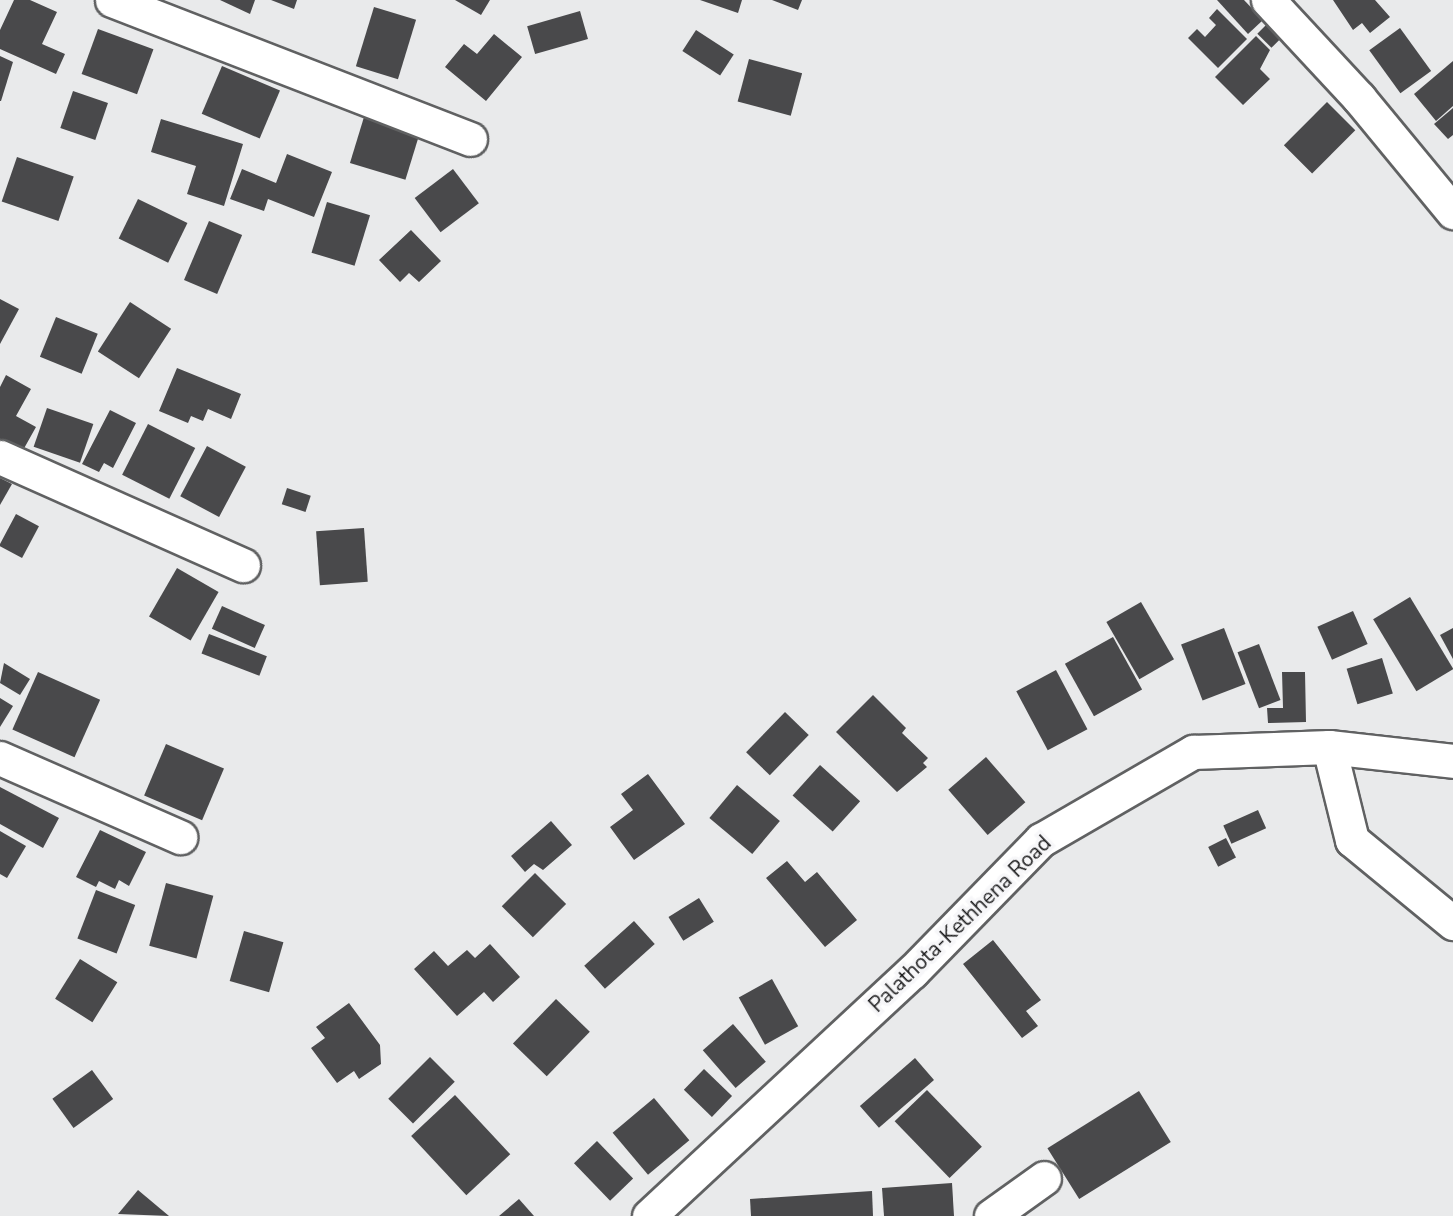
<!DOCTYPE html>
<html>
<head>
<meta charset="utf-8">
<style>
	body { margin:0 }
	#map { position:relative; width:1453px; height:1216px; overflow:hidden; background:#e9eaeb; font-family:"Nunito Sans",sans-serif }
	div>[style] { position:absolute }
	.building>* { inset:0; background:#49494b; transform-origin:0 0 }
	.roads { filter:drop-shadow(2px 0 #606162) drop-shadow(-2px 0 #606162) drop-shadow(0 2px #606162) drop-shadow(0 -2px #606162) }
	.minor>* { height:33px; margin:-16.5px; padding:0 16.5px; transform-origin:16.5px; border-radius:16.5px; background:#fff }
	span { translate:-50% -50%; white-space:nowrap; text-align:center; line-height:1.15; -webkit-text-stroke:7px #f7f7f9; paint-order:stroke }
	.street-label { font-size:21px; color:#1b1b1c }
</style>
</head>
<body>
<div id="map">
	<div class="building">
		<i style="clip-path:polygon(14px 0,30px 0,57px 12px,42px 44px,65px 54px,56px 74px,0 49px,0 30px)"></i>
		<i style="clip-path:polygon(220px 0,255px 0,250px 14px)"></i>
		<i style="clip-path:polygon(271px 0,297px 0,294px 9px)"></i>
		<i style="clip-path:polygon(455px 0,490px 0,481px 15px)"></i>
		<i style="clip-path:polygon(700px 0,742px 0,738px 13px)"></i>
		<i style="clip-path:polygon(772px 0,802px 0,798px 10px)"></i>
		<i style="clip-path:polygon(1217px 0,1244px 0,1263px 20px,1248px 34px)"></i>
		<i style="clip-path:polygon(1333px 0,1375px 0,1390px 17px,1370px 33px,1362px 23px,1353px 30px)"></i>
		<i style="left:374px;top:7px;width:44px;height:62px;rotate:17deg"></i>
		<i style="clip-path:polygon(1217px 9px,1247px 39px,1218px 68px,1188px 38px,1197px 29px,1205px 37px,1216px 25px,1209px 18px)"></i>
		<i style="left:580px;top:11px;width:29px;height:55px;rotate:74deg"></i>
		<i style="left:1275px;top:16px;width:20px;height:25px;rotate:45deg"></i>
		<i style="left:1400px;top:28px;width:53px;height:38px;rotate:54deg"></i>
		<i style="left:98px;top:29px;width:59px;height:48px;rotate:20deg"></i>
		<i style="left:696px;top:30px;width:45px;height:25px;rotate:33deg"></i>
		<i style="clip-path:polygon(494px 34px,522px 57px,486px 101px,445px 67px,464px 44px,477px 54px)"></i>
		<i style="clip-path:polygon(1256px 36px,1270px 50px,1260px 69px,1270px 79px,1243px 105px,1215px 77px)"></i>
		<i style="clip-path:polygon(0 56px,13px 62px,1px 101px,0 101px)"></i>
		<i style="left:749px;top:59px;width:55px;height:44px;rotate:15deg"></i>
		<i style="clip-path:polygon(1453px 61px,1453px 106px,1436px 121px,1414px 94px)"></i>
		<i style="left:222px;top:66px;width:63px;height:52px;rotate:23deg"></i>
		<i style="left:73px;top:91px;width:37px;height:39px;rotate:19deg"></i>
		<i style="left:1327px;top:102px;width:40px;height:61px;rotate:45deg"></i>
		<i style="clip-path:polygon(1453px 108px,1453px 135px,1448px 139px,1434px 124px)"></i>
		<i style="left:364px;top:117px;width:58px;height:48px;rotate:17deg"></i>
		<i style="clip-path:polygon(161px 119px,243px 144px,224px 206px,187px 194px,196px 166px,151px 152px)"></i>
		<i style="clip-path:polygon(287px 154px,332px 172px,314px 217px,268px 199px,264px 211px,230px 199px,242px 169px,276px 183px)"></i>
		<i style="left:17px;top:157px;width:60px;height:47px;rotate:19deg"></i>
		<i style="left:453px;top:169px;width:43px;height:48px;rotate:53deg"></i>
		<i style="left:138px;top:199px;width:55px;height:44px;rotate:26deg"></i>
		<i style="left:327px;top:202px;width:45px;height:53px;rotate:17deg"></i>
		<i style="left:209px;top:221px;width:36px;height:64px;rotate:23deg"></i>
		<i style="clip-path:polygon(411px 230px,441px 261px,419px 282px,409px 273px,400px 282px,379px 260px)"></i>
		<i style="clip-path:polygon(0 299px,19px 309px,0 344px)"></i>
		<i style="left:130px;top:302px;width:49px;height:59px;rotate:33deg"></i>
		<i style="left:56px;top:317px;width:45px;height:43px;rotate:22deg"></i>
		<i style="clip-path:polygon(177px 368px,241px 394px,231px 419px,208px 409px,203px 421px,191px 416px,188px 423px,159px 411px)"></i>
		<i style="clip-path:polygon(6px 375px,31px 389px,16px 416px,36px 427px,22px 452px,0 440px,0 387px)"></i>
		<i style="left:47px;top:408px;width:49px;height:41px;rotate:19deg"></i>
		<i style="clip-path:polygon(110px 410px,136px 423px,113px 468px,104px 463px,99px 472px,82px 464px)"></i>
		<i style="left:148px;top:424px;width:53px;height:57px;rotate:27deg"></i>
		<i style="left:207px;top:446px;width:44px;height:57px;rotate:28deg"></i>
		<i style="clip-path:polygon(0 478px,12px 484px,0 505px)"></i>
		<i style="left:287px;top:488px;width:25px;height:17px;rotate:18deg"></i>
		<i style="left:16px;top:514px;width:26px;height:36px;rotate:28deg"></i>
		<i style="left:364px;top:528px;width:54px;height:48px;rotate:86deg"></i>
		<i style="left:177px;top:568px;width:48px;height:56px;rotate:30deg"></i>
		<i style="left:1410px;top:597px;width:84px;height:43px;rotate:59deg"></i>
		<i style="left:1141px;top:602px;width:66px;height:40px;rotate:60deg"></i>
		<i style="left:222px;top:606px;width:47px;height:25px;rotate:24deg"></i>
		<i style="left:1353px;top:611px;width:36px;height:39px;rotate:66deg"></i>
		<i style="left:1224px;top:628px;width:60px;height:46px;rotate:69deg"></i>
		<i style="clip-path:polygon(1453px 628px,1453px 659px,1440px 635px)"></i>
		<i style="left:209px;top:634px;width:62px;height:21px;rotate:21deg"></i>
		<i style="left:1113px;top:637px;width:60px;height:55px;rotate:61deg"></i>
		<i style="left:1259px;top:644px;width:60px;height:23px;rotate:69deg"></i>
		<i style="left:1382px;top:658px;width:37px;height:37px;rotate:73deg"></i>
		<i style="clip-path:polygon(4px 663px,30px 679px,20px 695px,0 683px)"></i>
		<i style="left:1056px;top:670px;width:67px;height:45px;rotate:62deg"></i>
		<i style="left:38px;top:672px;width:68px;height:63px;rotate:24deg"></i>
		<i style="clip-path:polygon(1282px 672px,1305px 672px,1306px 722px,1268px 723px,1267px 708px,1283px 708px)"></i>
		<i style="clip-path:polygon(873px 695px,906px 728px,902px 733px,928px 758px,923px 763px,927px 767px,897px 792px,836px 732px)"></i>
		<i style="clip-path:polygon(0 698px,13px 706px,0 727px)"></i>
		<i style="left:785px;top:712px;width:33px;height:56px;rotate:44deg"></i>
		<i style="left:166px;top:744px;width:63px;height:56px;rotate:23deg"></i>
		<i style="left:986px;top:757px;width:60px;height:50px;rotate:49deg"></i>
		<i style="left:820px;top:765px;width:54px;height:41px;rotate:42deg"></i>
		<i style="clip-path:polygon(648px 774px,685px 824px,634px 860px,610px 827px,633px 810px,621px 794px)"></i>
		<i style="left:737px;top:785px;width:56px;height:43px;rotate:40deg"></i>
		<i style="clip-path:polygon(0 787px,59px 818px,43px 848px,0 824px)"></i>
		<i style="left:1258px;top:810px;width:20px;height:38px;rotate:66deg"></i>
		<i style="clip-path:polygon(551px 821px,572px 845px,543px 870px,534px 864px,525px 872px,511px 856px)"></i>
		<i style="clip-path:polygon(100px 830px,146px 852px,129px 886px,119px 880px,115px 889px,99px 881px,96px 887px,76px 877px)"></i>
		<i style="clip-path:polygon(0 831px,26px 846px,7px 878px,0 874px)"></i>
		<i style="left:1226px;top:838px;width:22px;height:20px;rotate:63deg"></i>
		<i style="clip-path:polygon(787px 861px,805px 882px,817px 872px,857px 920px,825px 947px,766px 878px)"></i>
		<i style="left:535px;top:873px;width:44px;height:47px;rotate:45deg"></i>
		<i style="left:166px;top:883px;width:49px;height:65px;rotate:15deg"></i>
		<i style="left:96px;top:890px;width:42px;height:52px;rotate:21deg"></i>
		<i style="left:699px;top:898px;width:28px;height:36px;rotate:58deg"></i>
		<i style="left:634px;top:921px;width:31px;height:67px;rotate:48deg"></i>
		<i style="left:244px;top:931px;width:41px;height:52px;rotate:16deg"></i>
		<i style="clip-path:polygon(993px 940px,1041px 1000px,1026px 1011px,1038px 1026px,1022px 1038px,963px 964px)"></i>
		<i style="clip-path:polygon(490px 944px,520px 977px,493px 1002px,484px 992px,457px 1016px,414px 969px,434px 951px,448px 966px,467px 950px,475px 958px)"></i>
		<i style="left:80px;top:959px;width:44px;height:47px;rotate:32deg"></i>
		<i style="left:772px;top:979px;width:54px;height:38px;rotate:61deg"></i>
		<i style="left:556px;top:999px;width:47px;height:62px;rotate:44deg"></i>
		<i style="clip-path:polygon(349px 1003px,380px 1045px,381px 1064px,359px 1079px,354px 1071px,337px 1083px,311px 1048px,325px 1038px,316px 1027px)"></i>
		<i style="left:733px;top:1024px;width:50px;height:40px;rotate:49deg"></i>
		<i style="left:430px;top:1057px;width:35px;height:59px;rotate:45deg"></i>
		<i style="left:915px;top:1058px;width:29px;height:73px;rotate:49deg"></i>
		<i style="left:704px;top:1069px;width:39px;height:29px;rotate:44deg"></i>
		<i style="left:92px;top:1070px;width:36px;height:49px;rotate:54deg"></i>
		<i style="left:927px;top:1090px;width:79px;height:45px;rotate:46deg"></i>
		<i style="left:1139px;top:1091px;width:60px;height:108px;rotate:58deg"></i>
		<i style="left:455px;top:1095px;width:81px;height:60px;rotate:47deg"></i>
		<i style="left:654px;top:1098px;width:55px;height:54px;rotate:50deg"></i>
		<i style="left:597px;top:1141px;width:52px;height:32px;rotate:46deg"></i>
		<i style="clip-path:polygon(952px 1183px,954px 1216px,884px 1216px,882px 1188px)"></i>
		<i style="clip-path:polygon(138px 1190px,169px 1216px,118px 1214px)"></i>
		<i style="clip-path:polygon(872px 1191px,873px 1216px,751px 1216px,750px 1199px)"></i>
		<i style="clip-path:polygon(519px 1199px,534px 1216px,499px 1216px)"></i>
	</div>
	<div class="roads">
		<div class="minor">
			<i style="left:112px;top:0;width:384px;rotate:21.2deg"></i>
			<i style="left:1268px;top:0;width:134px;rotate:47.1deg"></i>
			<i style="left:1359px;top:98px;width:148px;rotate:50.5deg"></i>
			<i style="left:0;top:457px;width:266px;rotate:24deg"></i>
			<i style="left:1329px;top:747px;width:96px;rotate:76.1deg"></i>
			<i style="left:1352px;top:840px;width:131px;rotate:39.4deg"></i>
			<i style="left:0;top:758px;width:197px;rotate:23.7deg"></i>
			<i style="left:649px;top:1216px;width:359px;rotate:-42.9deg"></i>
			<i style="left:912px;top:972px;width:185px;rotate:-45.7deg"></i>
			<i style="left:1041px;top:840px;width:176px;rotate:-30.1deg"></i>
			<i style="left:1193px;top:752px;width:136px;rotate:-2.1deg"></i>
			<i style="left:1329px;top:747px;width:125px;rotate:6.4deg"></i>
			<i style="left:991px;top:1216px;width:65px;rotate:-35.6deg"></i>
		</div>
	</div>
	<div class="street-label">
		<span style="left:960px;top:924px;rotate:-44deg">Palathota-Kethhena Road</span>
	</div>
</div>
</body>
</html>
